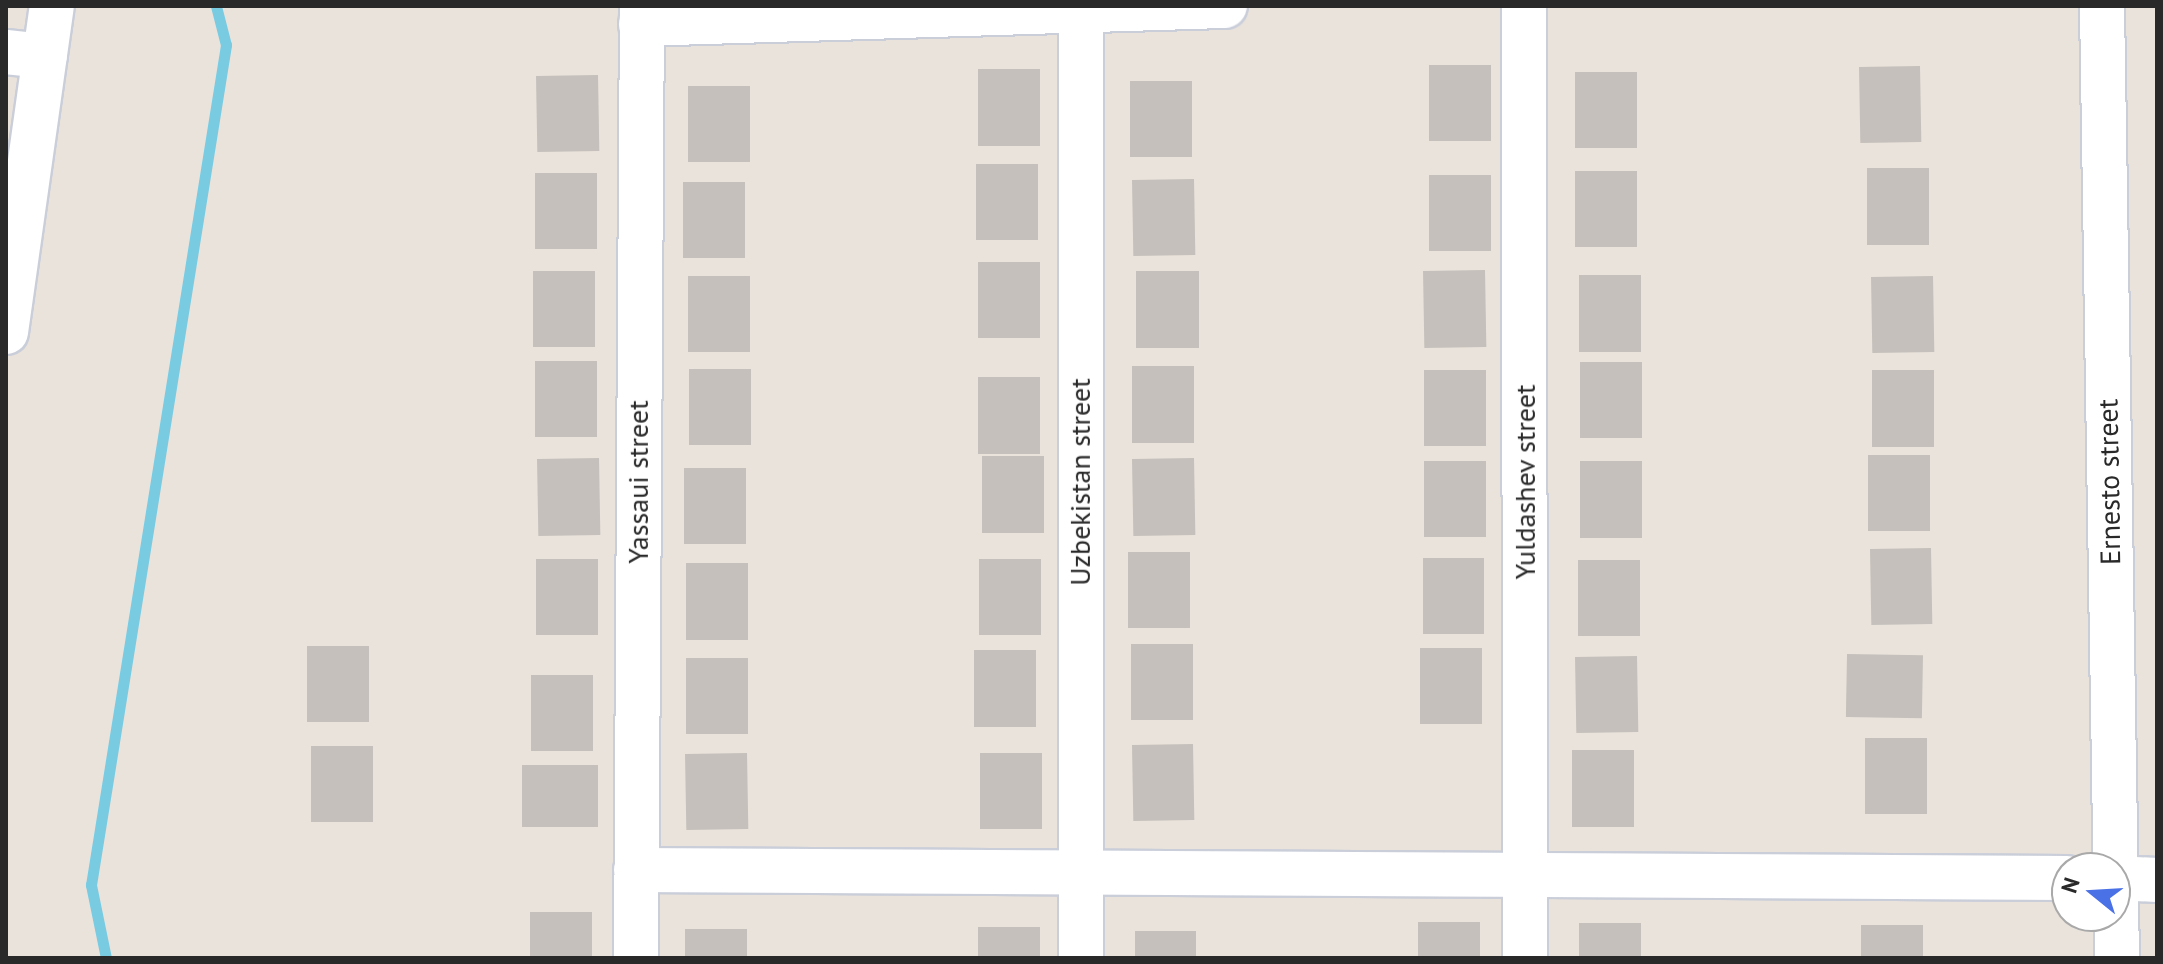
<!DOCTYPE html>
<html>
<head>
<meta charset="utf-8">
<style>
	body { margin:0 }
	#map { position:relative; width:2163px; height:964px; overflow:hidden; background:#eae3dc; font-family:"PT Sans",sans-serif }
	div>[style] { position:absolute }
	.stream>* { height:11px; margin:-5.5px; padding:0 5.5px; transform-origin:5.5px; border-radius:5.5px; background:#79cbe2 }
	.building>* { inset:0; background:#c5c0bb; transform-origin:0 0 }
	.roads { filter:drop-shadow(2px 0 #caced9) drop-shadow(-2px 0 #caced9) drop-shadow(0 2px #caced9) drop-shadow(0 -2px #caced9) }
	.minor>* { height:44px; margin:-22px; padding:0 22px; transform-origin:22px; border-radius:22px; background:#fff }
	span { translate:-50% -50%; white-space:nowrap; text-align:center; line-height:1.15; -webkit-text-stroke:6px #fff; paint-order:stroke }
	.street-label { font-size:28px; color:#292929 }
	.frame { position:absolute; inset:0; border:8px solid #292929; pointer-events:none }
	.north { position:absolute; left:2051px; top:852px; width:80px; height:80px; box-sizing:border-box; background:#fff; border:2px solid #a9a9a9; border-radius:50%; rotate:288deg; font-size:22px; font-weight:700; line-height:32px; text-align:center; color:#292929 }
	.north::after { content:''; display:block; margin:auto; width:28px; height:36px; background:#4b71e7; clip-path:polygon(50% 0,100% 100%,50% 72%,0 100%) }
</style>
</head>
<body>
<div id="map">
	<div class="stream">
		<i style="left:106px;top:958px;width:75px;rotate:-101.6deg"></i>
		<i style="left:91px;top:885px;width:851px;rotate:-80.87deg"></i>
		<i style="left:226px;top:45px;width:40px;rotate:-104.4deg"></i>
	</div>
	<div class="building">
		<i style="left:1491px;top:65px;width:76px;height:62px;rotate:90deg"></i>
		<i style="left:1920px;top:66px;width:76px;height:61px;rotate:89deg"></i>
		<i style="left:978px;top:69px;width:62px;height:77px"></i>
		<i style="left:1575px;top:72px;width:62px;height:76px"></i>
		<i style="left:598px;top:75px;width:76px;height:62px;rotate:89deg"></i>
		<i style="left:1192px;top:81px;width:76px;height:62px;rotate:90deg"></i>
		<i style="left:688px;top:86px;width:62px;height:76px"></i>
		<i style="left:1038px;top:164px;width:76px;height:62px;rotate:90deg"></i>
		<i style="left:1929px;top:168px;width:77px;height:62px;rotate:90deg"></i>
		<i style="left:1575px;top:171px;width:62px;height:76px"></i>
		<i style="left:597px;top:173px;width:76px;height:62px;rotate:90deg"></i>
		<i style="left:1491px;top:175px;width:76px;height:62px;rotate:90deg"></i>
		<i style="left:1194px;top:179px;width:76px;height:62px;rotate:89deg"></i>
		<i style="left:745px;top:182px;width:76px;height:62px;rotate:90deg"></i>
		<i style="left:1040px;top:262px;width:76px;height:62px;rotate:90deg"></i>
		<i style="left:1485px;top:270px;width:77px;height:62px;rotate:89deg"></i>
		<i style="left:595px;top:271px;width:76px;height:62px;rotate:90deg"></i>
		<i style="left:1199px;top:271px;width:77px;height:63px;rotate:90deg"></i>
		<i style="left:1579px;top:275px;width:62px;height:77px"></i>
		<i style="left:688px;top:276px;width:62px;height:76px"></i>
		<i style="left:1933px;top:276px;width:76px;height:62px;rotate:89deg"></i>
		<i style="left:535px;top:361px;width:62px;height:76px"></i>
		<i style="left:1580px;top:362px;width:62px;height:76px"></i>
		<i style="left:1132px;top:366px;width:62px;height:77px"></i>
		<i style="left:751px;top:369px;width:76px;height:62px;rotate:90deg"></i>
		<i style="left:1424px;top:370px;width:62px;height:76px"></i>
		<i style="left:1872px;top:370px;width:62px;height:77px"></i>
		<i style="left:978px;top:377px;width:62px;height:77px"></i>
		<i style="left:1930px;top:455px;width:76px;height:62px;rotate:90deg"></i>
		<i style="left:1044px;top:456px;width:77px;height:62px;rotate:90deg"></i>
		<i style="left:599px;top:458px;width:77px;height:62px;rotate:89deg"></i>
		<i style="left:1194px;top:458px;width:77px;height:62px;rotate:89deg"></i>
		<i style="left:1424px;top:461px;width:62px;height:76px"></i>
		<i style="left:1580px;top:461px;width:62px;height:77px"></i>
		<i style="left:746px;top:468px;width:76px;height:62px;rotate:90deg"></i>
		<i style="left:1931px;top:548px;width:76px;height:61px;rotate:89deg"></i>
		<i style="left:1128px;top:552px;width:62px;height:76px"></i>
		<i style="left:1423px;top:558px;width:61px;height:76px"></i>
		<i style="left:598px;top:559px;width:76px;height:62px;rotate:90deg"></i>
		<i style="left:1041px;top:559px;width:76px;height:62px;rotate:90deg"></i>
		<i style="left:1578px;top:560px;width:62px;height:76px"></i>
		<i style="left:748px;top:563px;width:77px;height:62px;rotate:90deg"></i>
		<i style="left:1131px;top:644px;width:62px;height:76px"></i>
		<i style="left:307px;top:646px;width:62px;height:76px"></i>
		<i style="left:1420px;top:648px;width:62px;height:76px"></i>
		<i style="left:1036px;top:650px;width:77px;height:62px;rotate:90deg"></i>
		<i style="left:1847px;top:654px;width:76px;height:63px;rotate:1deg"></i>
		<i style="left:1637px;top:656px;width:76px;height:62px;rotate:89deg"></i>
		<i style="left:686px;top:658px;width:62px;height:76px"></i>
		<i style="left:593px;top:675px;width:76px;height:62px;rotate:90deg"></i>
		<i style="left:1865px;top:738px;width:62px;height:76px"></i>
		<i style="left:1193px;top:744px;width:76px;height:61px;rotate:89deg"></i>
		<i style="left:311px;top:746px;width:62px;height:76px"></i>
		<i style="left:1634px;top:750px;width:77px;height:62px;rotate:90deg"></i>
		<i style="left:747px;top:753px;width:76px;height:62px;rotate:89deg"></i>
		<i style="left:980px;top:753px;width:62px;height:76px"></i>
		<i style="left:522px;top:765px;width:76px;height:62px"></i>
		<i style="left:530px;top:912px;width:62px;height:46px"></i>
		<i style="left:1480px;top:922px;width:36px;height:62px;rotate:90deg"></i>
		<i style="left:1579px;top:923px;width:62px;height:35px"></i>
		<i style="left:1861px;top:925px;width:62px;height:33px"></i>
		<i style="left:978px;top:927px;width:62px;height:31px"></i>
		<i style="left:685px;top:929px;width:62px;height:29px"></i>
		<i style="left:1196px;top:931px;width:27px;height:61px;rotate:90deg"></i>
	</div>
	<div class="roads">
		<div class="minor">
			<i style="left:1081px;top:6px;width:952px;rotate:90deg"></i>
			<i style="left:1524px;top:6px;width:952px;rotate:89.94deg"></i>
			<i style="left:2102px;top:6px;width:952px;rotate:89.1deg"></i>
			<i style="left:641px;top:24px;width:584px;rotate:-1.77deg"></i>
			<i style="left:6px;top:52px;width:39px;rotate:6deg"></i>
			<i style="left:6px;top:332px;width:329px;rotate:-82deg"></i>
			<i style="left:636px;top:870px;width:1431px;rotate:0.32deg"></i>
			<i style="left:2115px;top:878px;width:42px;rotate:2.7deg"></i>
			<i style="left:636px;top:958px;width:952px;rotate:-89.64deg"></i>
		</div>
	</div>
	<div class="street-label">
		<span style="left:638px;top:482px;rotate:-90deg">Yassaui street</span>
		<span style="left:1080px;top:482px;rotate:-90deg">Uzbekistan street</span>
		<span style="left:1525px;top:482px;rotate:-90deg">Yuldashev street</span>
		<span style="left:2109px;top:482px;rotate:-91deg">Ernesto street</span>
	</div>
	<div class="frame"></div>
	<div class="north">N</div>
</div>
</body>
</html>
